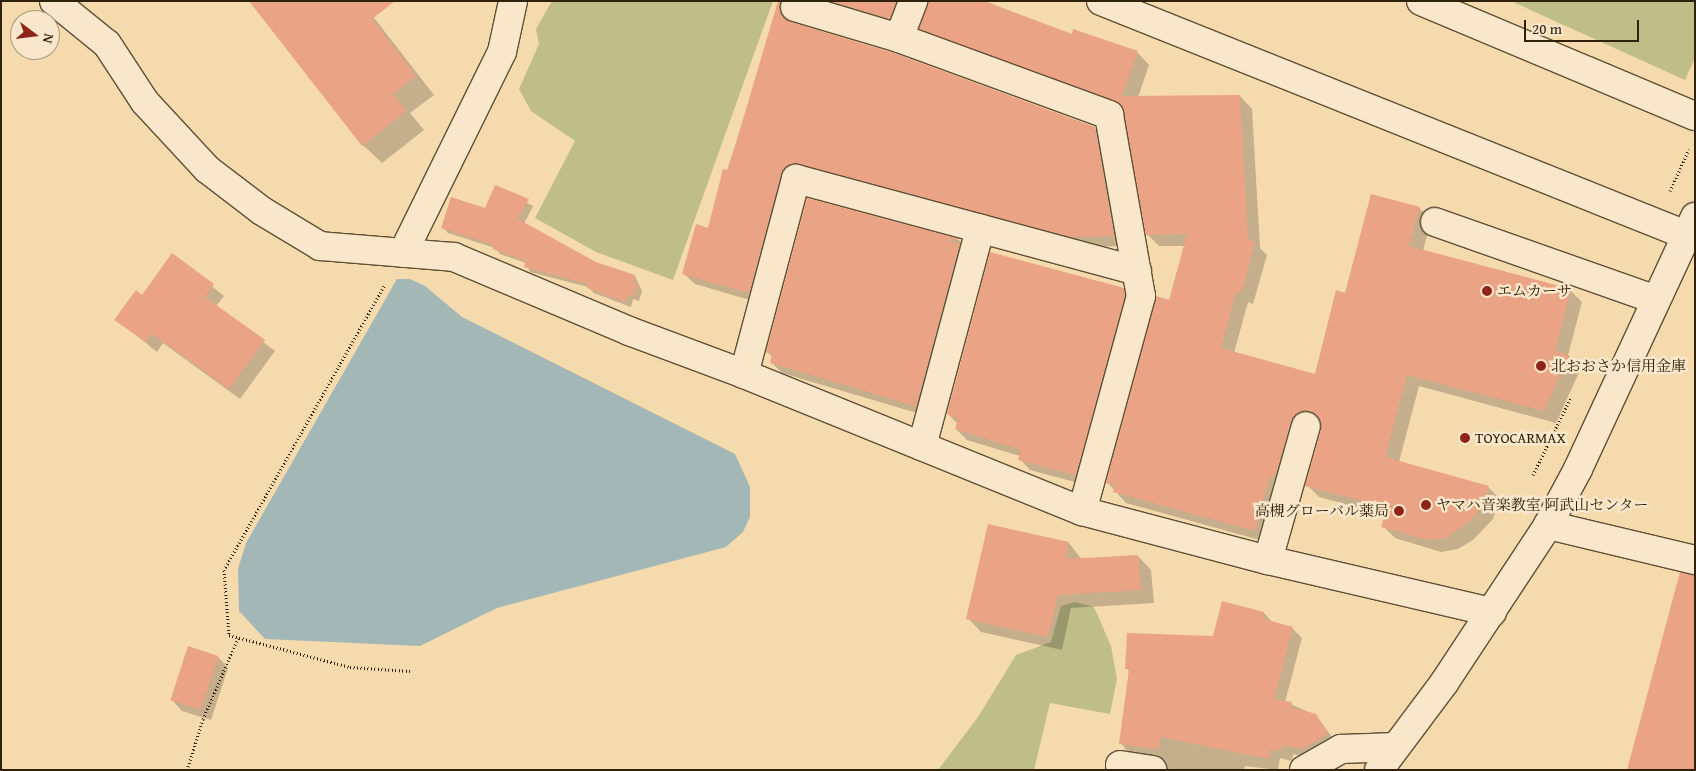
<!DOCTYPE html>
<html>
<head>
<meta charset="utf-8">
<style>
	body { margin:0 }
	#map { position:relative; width:1696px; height:771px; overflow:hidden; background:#f5daae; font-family:"Gentium Book Plus","Noto Serif JP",serif }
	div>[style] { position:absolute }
	.green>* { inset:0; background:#bfbe88 }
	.water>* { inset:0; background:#a2b7b6 }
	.shadow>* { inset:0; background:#0003 }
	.building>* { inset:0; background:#eaa385; transform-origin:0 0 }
	.path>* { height:3px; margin-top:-1.5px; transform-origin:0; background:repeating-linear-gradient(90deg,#30210c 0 1px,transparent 0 3.5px) }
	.roads { filter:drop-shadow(1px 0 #614f34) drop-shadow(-1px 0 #614f34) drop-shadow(0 1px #614f34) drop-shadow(0 -1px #614f34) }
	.minor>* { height:28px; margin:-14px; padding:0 14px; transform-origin:14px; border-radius:14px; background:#f8e7ca }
	.dots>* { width:14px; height:14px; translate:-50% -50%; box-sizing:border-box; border:2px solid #f8e7ca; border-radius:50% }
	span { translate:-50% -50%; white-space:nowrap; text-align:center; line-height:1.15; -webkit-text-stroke:5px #f8e7ca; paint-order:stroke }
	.poi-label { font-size:15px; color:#30210c }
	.left { translate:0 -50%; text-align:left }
	.right { translate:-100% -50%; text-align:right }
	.frame { position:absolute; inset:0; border:2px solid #30210c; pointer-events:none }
	.north { position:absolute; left:10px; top:10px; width:50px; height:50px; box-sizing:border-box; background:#f8e7ca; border:1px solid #a8987e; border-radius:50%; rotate:105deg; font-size:14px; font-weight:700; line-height:20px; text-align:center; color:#30210c }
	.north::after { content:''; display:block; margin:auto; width:18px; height:22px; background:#8f2418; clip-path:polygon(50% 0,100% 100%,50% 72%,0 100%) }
	.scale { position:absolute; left:1524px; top:20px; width:115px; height:22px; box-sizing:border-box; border:2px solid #30210c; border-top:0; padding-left:6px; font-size:15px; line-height:18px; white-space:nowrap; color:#30210c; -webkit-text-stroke:4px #f8e7ca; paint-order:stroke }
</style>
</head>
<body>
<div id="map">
	<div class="green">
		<i style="clip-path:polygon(552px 1px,773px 1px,673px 280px,596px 252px,535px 218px,575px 141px,531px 111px,519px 89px,539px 44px,536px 29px)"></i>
		<i style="clip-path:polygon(1511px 1px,1695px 1px,1695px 58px,1685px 80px)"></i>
		<i style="clip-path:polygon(1075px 602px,1094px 607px,1111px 646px,1117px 679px,1110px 714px,1050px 703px,1034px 770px,938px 770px,978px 717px,1016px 655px,1051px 642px,1061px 606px)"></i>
	</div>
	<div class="water">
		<i style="clip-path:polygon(397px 279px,410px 279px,425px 286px,462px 317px,735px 454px,750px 487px,750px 517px,743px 532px,726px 547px,497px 608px,420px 646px,265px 639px,239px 611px,238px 569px,246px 543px)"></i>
	</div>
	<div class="shadow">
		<i style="clip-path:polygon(361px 1px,434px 95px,410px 113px,424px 130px,382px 163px,363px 145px)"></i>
		<i style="clip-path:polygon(787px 1px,915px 1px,902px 30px)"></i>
		<i style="clip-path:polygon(929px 1px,985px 1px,1072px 36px,1137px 52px,1149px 65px,1138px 97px,1240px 96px,1252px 109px,1260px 248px,1267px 255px,1253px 304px,1248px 302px,1234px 353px,1316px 376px,1345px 294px,1419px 208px,1431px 220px,1423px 251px,1570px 290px,1582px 302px,1568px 355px,1581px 368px,1556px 423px,1419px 386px,1399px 462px,1488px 487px,1500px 499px,1493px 519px,1473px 540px,1458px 549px,1441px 552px,1395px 538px,1383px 526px,1386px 515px,1319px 497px,1307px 485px,1322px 430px,1321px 422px,1314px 423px,1267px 542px,1126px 503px,1107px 482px,1170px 301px,1185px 246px,1159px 246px,1147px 234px,1124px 113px,933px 40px,921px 28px)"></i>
		<i style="clip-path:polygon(780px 8px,792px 24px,1094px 128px,1105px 139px,1124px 246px,1082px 247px,804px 174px,760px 303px,695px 284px,684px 274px,708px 229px)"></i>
		<i style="clip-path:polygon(495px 187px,533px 206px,524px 224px,596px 264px,635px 276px,642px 291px,639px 301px,633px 299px,631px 307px,594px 293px,588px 287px,530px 272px,526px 263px,500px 254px,495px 248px,448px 233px,443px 227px,485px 210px)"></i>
		<i style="clip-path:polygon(808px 200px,959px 240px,968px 250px,927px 416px,782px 373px,771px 362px,773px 357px,767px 352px)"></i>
		<i style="clip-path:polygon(173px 255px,224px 296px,216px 306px,275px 351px,240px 399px,163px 343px,157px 352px,116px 319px,142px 297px)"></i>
		<i style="clip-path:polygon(1123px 289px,1134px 300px,1086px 485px,1030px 470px,1020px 459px,1020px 456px,967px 440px,956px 429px,958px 424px,948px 414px)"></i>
		<i style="clip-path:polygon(989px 525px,1069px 543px,1082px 560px,1138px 556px,1151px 570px,1154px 603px,1071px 608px,1062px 650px,981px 632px,968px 618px)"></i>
		<i style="clip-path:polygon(1264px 613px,1273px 623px,1292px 628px,1302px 638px,1285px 702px,1316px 715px,1337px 744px,1313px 759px,1293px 754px,1292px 761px,1280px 758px,1278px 770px,1245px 766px,1244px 770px,1169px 770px,1167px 766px,1133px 759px,1121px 743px,1130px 672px,1126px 668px,1214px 637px)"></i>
		<i style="clip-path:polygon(189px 647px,218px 657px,228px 668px,211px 720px,182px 711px,172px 700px)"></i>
	</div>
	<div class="building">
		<i style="clip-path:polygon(249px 1px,395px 1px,372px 19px,416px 76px,393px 94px,406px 111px,362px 146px)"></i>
		<i style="clip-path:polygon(778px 1px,781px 1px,783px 17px,791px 22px,894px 53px,1095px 127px,1114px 236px,1070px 237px,792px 164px,781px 175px,749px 293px,682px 274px,696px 224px,708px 228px,723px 169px,728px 170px)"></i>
		<i style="clip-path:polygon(830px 1px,896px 1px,890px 19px)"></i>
		<i style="clip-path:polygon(928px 1px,984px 1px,1072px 34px,1073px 29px,1138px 51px,1122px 96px,1240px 95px,1248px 240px,1255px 242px,1242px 292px,1236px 291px,1221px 348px,1315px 374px,1336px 290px,1345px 293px,1371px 194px,1420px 207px,1409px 246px,1571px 289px,1555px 351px,1569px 355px,1544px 411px,1407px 375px,1385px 457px,1489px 486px,1482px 507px,1471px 520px,1446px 538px,1428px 540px,1381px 527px,1387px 507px,1305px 486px,1321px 430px,1318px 416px,1310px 411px,1302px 411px,1291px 421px,1275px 477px,1270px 476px,1255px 531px,1113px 492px,1115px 485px,1106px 483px,1156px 296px,1169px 300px,1187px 234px,1146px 235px,1121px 105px,919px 29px)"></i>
		<i style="clip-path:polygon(495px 185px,529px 199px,518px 219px,596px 262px,635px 275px,633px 282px,638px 285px,633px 296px,628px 295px,625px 302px,587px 288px,588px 284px,524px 267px,526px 261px,493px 249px,494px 245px,441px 228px,451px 197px,485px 208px)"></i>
		<i style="clip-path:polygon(807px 198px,960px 239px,946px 240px,960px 244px,916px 406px,770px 363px,772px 354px,766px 352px)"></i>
		<i style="clip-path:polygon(990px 252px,1124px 288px,1125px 295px,1076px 475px,1018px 460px,1021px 450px,955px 429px,958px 419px,947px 414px)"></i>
		<i style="clip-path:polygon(172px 253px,214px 284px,205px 297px,265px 340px,229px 389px,152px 334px,146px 342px,114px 320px,136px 290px,142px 295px)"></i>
		<i style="clip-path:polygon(988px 524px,1069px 542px,1066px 559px,1138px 555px,1141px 590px,1058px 595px,1048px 637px,966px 619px)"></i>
		<i style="clip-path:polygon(1680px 572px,1695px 575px,1695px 770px,1627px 770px)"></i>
		<i style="clip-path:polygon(1222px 601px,1264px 612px,1263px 619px,1293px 627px,1274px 699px,1292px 702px,1291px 707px,1316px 714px,1328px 734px,1302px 749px,1283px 745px,1282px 751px,1271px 749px,1269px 759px,1160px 737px,1159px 749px,1119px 744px,1129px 669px,1125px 669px,1127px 633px,1213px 636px)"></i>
		<i style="left:188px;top:646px;width:32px;height:57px;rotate:18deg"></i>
	</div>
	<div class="path">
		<i style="left:1670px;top:191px;width:46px;rotate:-65.7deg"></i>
		<i style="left:384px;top:286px;width:326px;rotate:119.4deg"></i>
		<i style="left:224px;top:570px;width:65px;rotate:85.6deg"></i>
		<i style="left:229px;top:635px;width:125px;rotate:14.8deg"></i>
		<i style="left:350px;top:667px;width:60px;rotate:3.8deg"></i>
		<i style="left:1533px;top:475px;width:87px;rotate:-64deg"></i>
		<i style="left:187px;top:770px;width:53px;rotate:-72.6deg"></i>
		<i style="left:203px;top:719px;width:88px;rotate:-66.6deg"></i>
	</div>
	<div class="roads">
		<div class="minor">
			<i style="left:54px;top:1px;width:68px;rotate:39.1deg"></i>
			<i style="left:107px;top:44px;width:69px;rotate:56.8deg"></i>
			<i style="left:145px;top:102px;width:91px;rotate:47.2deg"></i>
			<i style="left:207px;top:169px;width:69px;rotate:37.4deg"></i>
			<i style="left:262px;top:211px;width:68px;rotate:31.1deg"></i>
			<i style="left:320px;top:246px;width:134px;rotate:4.7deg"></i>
			<i style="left:454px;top:257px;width:190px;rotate:22.9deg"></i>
			<i style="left:629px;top:331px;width:123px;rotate:20.5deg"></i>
			<i style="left:744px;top:374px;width:365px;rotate:22.1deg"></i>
			<i style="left:1082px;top:511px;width:192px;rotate:14.8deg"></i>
			<i style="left:1268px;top:560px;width:230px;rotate:13.1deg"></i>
			<i style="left:1101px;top:1px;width:630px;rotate:21.8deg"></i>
			<i style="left:1421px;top:1px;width:297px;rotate:22.8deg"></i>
			<i style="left:795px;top:7px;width:109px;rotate:16.6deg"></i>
			<i style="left:899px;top:38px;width:224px;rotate:20.1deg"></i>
			<i style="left:1109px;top:115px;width:184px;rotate:80deg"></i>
			<i style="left:1141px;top:296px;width:223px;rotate:105.3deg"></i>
			<i style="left:899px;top:38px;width:40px;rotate:-69deg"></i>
			<i style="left:1435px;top:222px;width:234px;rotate:19.4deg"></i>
			<i style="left:403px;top:253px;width:224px;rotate:-63.8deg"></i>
			<i style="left:502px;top:52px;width:52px;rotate:-77.8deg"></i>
			<i style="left:744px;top:374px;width:202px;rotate:-75.1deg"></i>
			<i style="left:796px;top:179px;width:353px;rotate:15.1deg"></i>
			<i style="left:922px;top:446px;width:225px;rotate:-75deg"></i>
			<i style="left:1548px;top:525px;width:151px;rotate:13.4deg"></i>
			<i style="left:1268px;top:560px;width:139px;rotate:-74.2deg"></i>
			<i style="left:1120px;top:765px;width:33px;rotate:9deg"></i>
			<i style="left:1304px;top:770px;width:43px;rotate:-29.6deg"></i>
			<i style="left:1341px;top:749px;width:54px;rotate:-2.1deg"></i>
			<i style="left:1379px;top:770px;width:109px;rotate:-53.2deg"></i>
			<i style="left:1444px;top:683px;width:189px;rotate:-56.6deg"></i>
			<i style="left:1548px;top:525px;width:64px;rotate:-61.8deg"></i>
			<i style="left:1578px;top:469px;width:278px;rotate:-65.1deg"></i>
		</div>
	</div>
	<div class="dots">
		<i style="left:1487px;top:291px;background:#8f2418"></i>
		<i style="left:1541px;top:366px;background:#8f2418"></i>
		<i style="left:1465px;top:438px;background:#8f2418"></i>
		<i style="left:1426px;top:505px;background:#8f2418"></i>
		<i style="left:1399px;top:511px;background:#8f2418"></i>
	</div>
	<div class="poi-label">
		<span class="left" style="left:1497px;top:291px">エムカーサ</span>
		<span class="left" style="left:1551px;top:366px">北おおさか信用金庫</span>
		<span class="left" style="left:1475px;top:438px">TOYOCARMAX</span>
		<span class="left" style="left:1436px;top:505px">ヤマハ音楽教室 阿武山センター</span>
		<span class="right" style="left:1389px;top:511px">高槻グローバル薬局</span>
	</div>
	<div class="frame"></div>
	<div class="north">N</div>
	<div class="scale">20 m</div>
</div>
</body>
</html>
